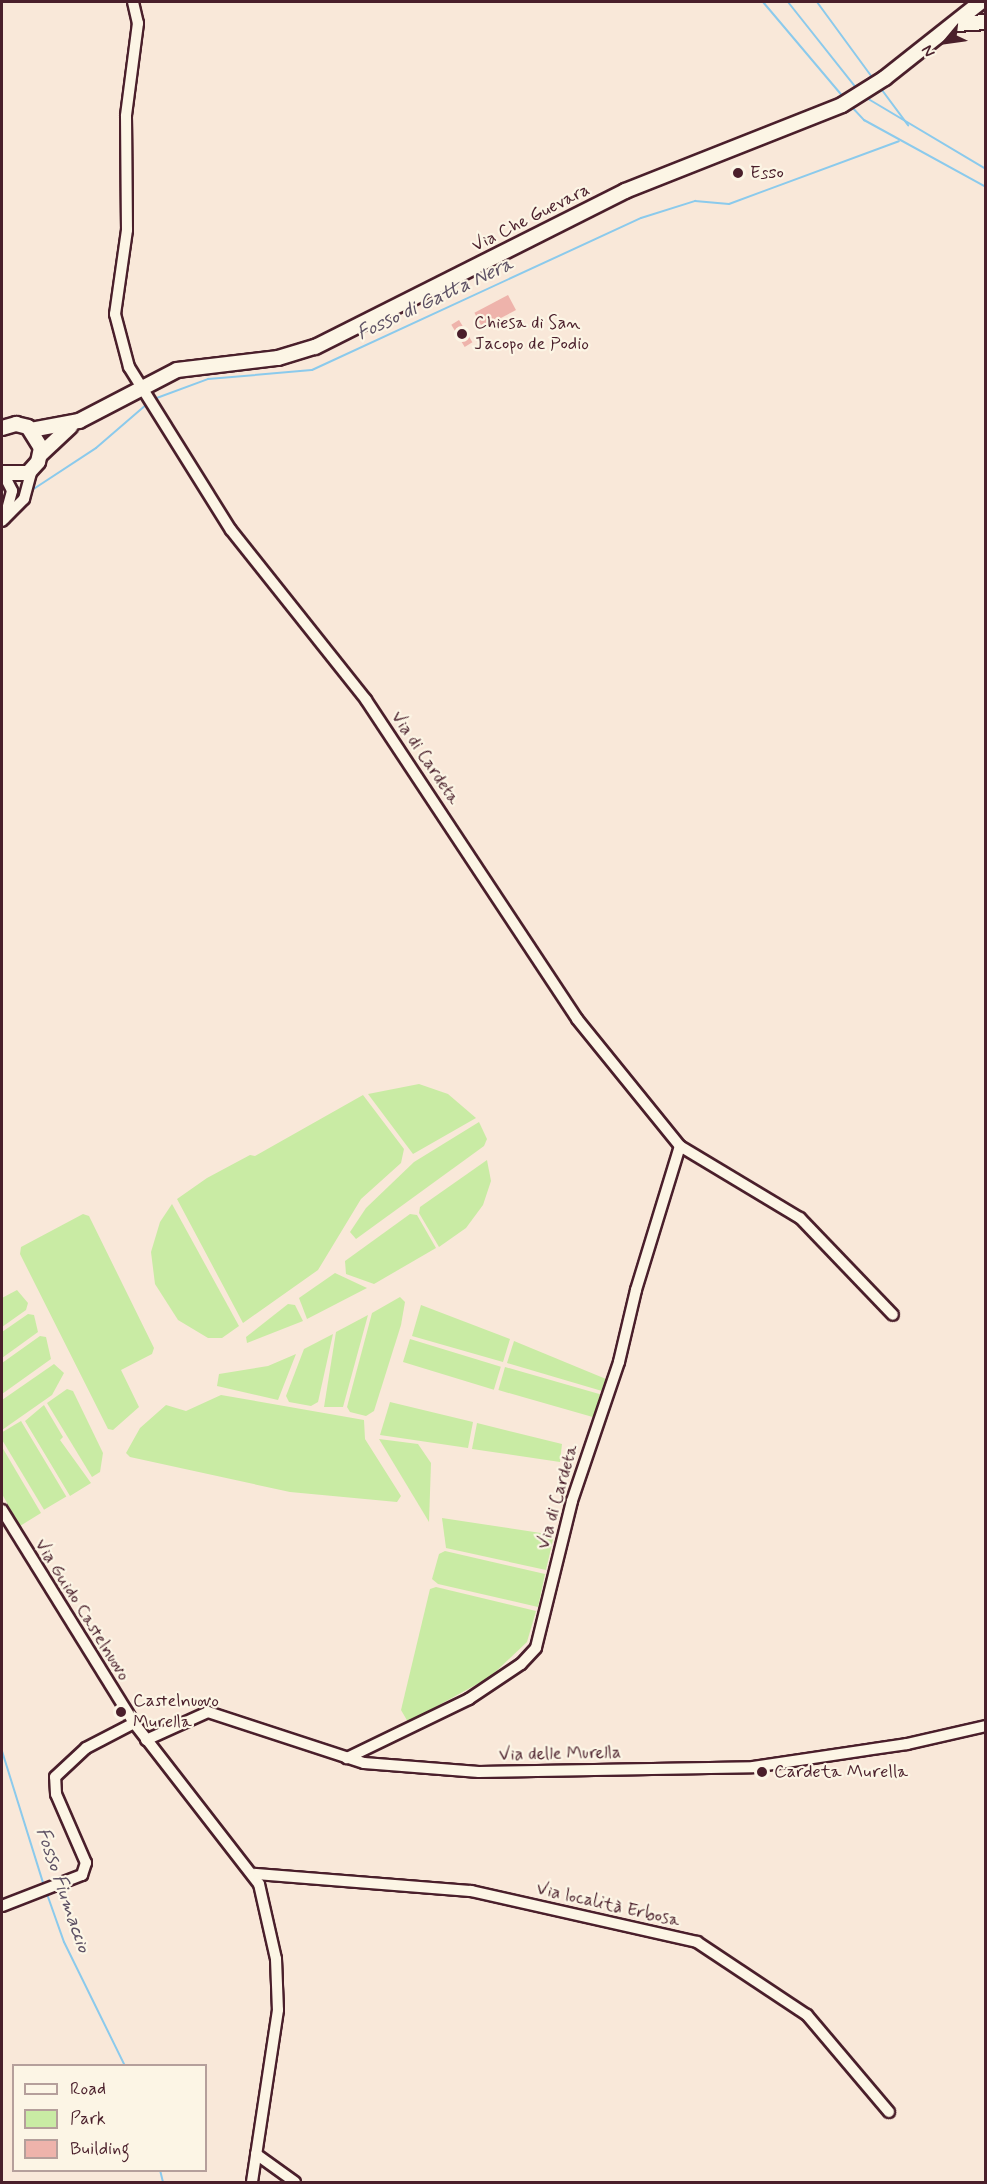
<!DOCTYPE html>
<html>
<head>
<meta charset="utf-8">
<style>
	body { margin:0 }
	#map { position:relative; width:987px; height:2184px; overflow:hidden; background:#f9e8d9; font-family:Mynerve,sans-serif }
	div>[style] { position:absolute }
	.green>* { inset:0; background:#c9eba4; transform-origin:0 0 }
	.stream>* { height:2px; margin:-1px; padding:0 1px; transform-origin:1px; border-radius:1px; background:#8bcaec }
	.building>* { inset:0; background:#eeb3ab; transform-origin:0 0 }
	.roads { filter:drop-shadow(2px 0 #4a1f2b) drop-shadow(-2px 0 #4a1f2b) drop-shadow(0 2px #4a1f2b) drop-shadow(0 -2px #4a1f2b) }
	.minor>* { height:10px; margin:-5px; padding:0 5px; transform-origin:5px; border-radius:5px; background:#fcf5e5 }
	.major>* { height:14px; margin:-7px; padding:0 7px; transform-origin:7px; border-radius:7px; background:#fcf5e5 }
	.dots>* { width:16px; height:16px; translate:-50% -50%; box-sizing:border-box; border:3px solid #fcf5e5; border-radius:50% }
	span { translate:-50% -50%; white-space:nowrap; text-align:center; line-height:1.15; -webkit-text-stroke:4.5px #fcf5e5; paint-order:stroke }
	.poi-label { font-size:18px; color:#4a1f2b }
	.left { translate:0 -50%; text-align:left }
	.street-label { font-size:18px; color:#4a1f2b }
	.water-label { font-size:20px; color:#5e5265; font-style:italic }
	.frame { position:absolute; inset:0; border:3px solid #4a1f2b; pointer-events:none }
	.legend { position:absolute; left:12px; top:2064px; width:195px; height:108px; box-sizing:border-box; background:#fcf5e5; border:2px solid #b59f9b; margin:0; padding:8px 10px; list-style:none; font-size:18px; color:#4a1f2b }
	.legend li { display:flex; align-items:center; gap:12px; height:30px }
	.legend b { width:30px; border:2px solid #b59f9b }
	.north { position:absolute; left:915px; top:12px; width:60px; height:60px; -webkit-text-stroke:4px #fcf5e5; paint-order:stroke; rotate:241deg; font-size:16px; font-weight:700; line-height:24px; text-align:center; color:#4a1f2b }
	.north::after { content:''; display:block; margin:auto; width:21px; height:27px; background:#4a1f2b; clip-path:polygon(50% 0,100% 100%,50% 72%,0 100%) }
</style>
</head>
<body>
<div id="map">
	<div class="green">
		<i style="clip-path:polygon(419px 1084px,448px 1094px,476px 1118px,413px 1154px,368px 1094px)"></i>
		<i style="clip-path:polygon(363px 1095px,404px 1149px,401px 1163px,361px 1199px,318px 1270px,243px 1323px,177px 1199px,207px 1178px,250px 1155px,255px 1156px)"></i>
		<i style="clip-path:polygon(479px 1122px,487px 1139px,484px 1146px,356px 1239px,350px 1232px,366px 1208px,414px 1162px)"></i>
		<i style="clip-path:polygon(487px 1160px,491px 1181px,483px 1205px,466px 1228px,439px 1247px,419px 1213px,420px 1207px)"></i>
		<i style="clip-path:polygon(172px 1204px,239px 1326px,222px 1338px,208px 1338px,178px 1320px,155px 1284px,151px 1252px,160px 1222px)"></i>
		<i style="clip-path:polygon(83px 1214px,89px 1216px,154px 1348px,152px 1354px,121px 1370px,139px 1407px,113px 1430px,108px 1429px,20px 1254px,21px 1247px)"></i>
		<i style="clip-path:polygon(410px 1214px,417px 1215px,436px 1248px,374px 1284px,346px 1274px,345px 1261px)"></i>
		<i style="clip-path:polygon(335px 1273px,367px 1288px,307px 1319px,299px 1298px)"></i>
		<i style="clip-path:polygon(17px 1290px,28px 1303px,26px 1310px,2px 1327px,2px 1298px)"></i>
		<i style="clip-path:polygon(400px 1297px,405px 1302px,401px 1325px,374px 1411px,366px 1416px,350px 1412px,347px 1407px,372px 1313px)"></i>
		<i style="clip-path:polygon(288px 1304px,295px 1305px,303px 1321px,247px 1343px,246px 1337px)"></i>
		<i style="clip-path:polygon(421px 1305px,510px 1339px,503px 1362px,412px 1336px)"></i>
		<i style="clip-path:polygon(28px 1314px,34px 1315px,38px 1332px,2px 1358px,2px 1332px)"></i>
		<i style="clip-path:polygon(368px 1315px,343px 1407px,324px 1407px,336px 1332px)"></i>
		<i style="clip-path:polygon(333px 1334px,318px 1402px,311px 1406px,289px 1402px,286px 1396px,304px 1349px)"></i>
		<i style="clip-path:polygon(40px 1336px,46px 1337px,51px 1359px,2px 1394px,2px 1363px)"></i>
		<i style="left:410px;top:1339px;width:95px;height:24px;rotate:17deg"></i>
		<i style="clip-path:polygon(514px 1341px,606px 1379px,602px 1391px,507px 1363px)"></i>
		<i style="clip-path:polygon(296px 1354px,278px 1400px,217px 1386px,219px 1374px,268px 1366px)"></i>
		<i style="clip-path:polygon(54px 1364px,64px 1373px,52px 1395px,2px 1430px,2px 1400px)"></i>
		<i style="left:505px;top:1367px;width:99px;height:24px;rotate:16deg"></i>
		<i style="clip-path:polygon(67px 1389px,73px 1391px,103px 1453px,100px 1472px,92px 1477px,47px 1403px)"></i>
		<i style="clip-path:polygon(221px 1395px,364px 1420px,365px 1439px,401px 1496px,397px 1502px,290px 1492px,130px 1457px,126px 1453px,140px 1428px,166px 1405px,186px 1411px)"></i>
		<i style="clip-path:polygon(390px 1402px,473px 1422px,468px 1448px,380px 1435px)"></i>
		<i style="clip-path:polygon(44px 1405px,63px 1437px,60px 1440px,91px 1483px,70px 1496px,25px 1421px)"></i>
		<i style="left:21px;top:1421px;width:88px;height:26px;rotate:59deg"></i>
		<i style="clip-path:polygon(477px 1423px,562px 1444px,560px 1462px,472px 1449px)"></i>
		<i style="clip-path:polygon(379px 1439px,418px 1444px,431px 1463px,429px 1522px)"></i>
		<i style="clip-path:polygon(2px 1447px,41px 1513px,20px 1526px,2px 1494px)"></i>
		<i style="clip-path:polygon(442px 1518px,554px 1535px,546px 1570px,446px 1548px)"></i>
		<i style="clip-path:polygon(445px 1551px,545px 1574px,538px 1607px,438px 1584px,432px 1579px,439px 1554px)"></i>
		<i style="clip-path:polygon(436px 1587px,536px 1611px,527px 1642px,490px 1677px,408px 1722px,401px 1710px,430px 1589px)"></i>
	</div>
	<div class="stream">
		<i style="left:763px;top:2px;width:126px;rotate:49.8deg"></i>
		<i style="left:788px;top:2px;width:111px;rotate:51.6deg"></i>
		<i style="left:817px;top:2px;width:97px;rotate:53.8deg"></i>
		<i style="left:879px;top:86px;width:49px;rotate:53.4deg"></i>
		<i style="left:865px;top:97px;width:141px;rotate:30.8deg"></i>
		<i style="left:850px;top:105px;width:21px;rotate:47deg"></i>
		<i style="left:864px;top:120px;width:139px;rotate:28.8deg"></i>
		<i style="left:154px;top:399px;width:58px;rotate:-20.3deg"></i>
		<i style="left:208px;top:379px;width:104px;rotate:-4.9deg"></i>
		<i style="left:312px;top:370px;width:362px;rotate:-24.8deg"></i>
		<i style="left:641px;top:218px;width:57px;rotate:-17.5deg"></i>
		<i style="left:695px;top:201px;width:34px;rotate:5deg"></i>
		<i style="left:729px;top:204px;width:181px;rotate:-20.3deg"></i>
		<i style="left:29px;top:492px;width:80px;rotate:-33.3deg"></i>
		<i style="left:96px;top:448px;width:67px;rotate:-40.8deg"></i>
		<i style="left:2px;top:1751px;width:141px;rotate:72.7deg"></i>
		<i style="left:47px;top:1894px;width:51px;rotate:70.5deg"></i>
		<i style="left:64px;top:1942px;width:138px;rotate:63.8deg"></i>
		<i style="left:160px;top:2170px;width:12px;rotate:76deg"></i>
	</div>
	<div class="building">
		<i style="left:508px;top:295px;width:17px;height:38px;rotate:62deg"></i>
		<i style="left:459px;top:320px;width:26px;height:9px;rotate:59deg"></i>
	</div>
	<div class="roads">
		<div class="minor">
			<i style="left:133px;top:2px;width:22px;rotate:77deg"></i>
			<i style="left:138px;top:23px;width:94px;rotate:97.4deg"></i>
			<i style="left:126px;top:116px;width:114px;rotate:89.5deg"></i>
			<i style="left:127px;top:230px;width:85px;rotate:98.1deg"></i>
			<i style="left:115px;top:314px;width:55px;rotate:75.2deg"></i>
			<i style="left:129px;top:367px;width:192px;rotate:58deg"></i>
			<i style="left:231px;top:530px;width:217px;rotate:51.5deg"></i>
			<i style="left:366px;top:700px;width:382px;rotate:56.5deg"></i>
			<i style="left:577px;top:1019px;width:164px;rotate:51deg"></i>
			<i style="left:680px;top:1146px;width:151px;rotate:107deg"></i>
			<i style="left:636px;top:1290px;width:74px;rotate:103.3deg"></i>
			<i style="left:619px;top:1362px;width:147px;rotate:108.7deg"></i>
			<i style="left:572px;top:1501px;width:151px;rotate:103.8deg"></i>
			<i style="left:536px;top:1648px;width:22px;rotate:133deg"></i>
			<i style="left:521px;top:1664px;width:63px;rotate:146.1deg"></i>
			<i style="left:469px;top:1699px;width:136px;rotate:154.2deg"></i>
			<i style="left:3px;top:473px;width:20px;rotate:63deg"></i>
			<i style="left:12px;top:491px;width:28px;rotate:105deg"></i>
			<i style="left:2px;top:521px;width:31px;rotate:-45deg"></i>
			<i style="left:24px;top:499px;width:30px;rotate:-75deg"></i>
			<i style="left:680px;top:1146px;width:140px;rotate:31deg"></i>
			<i style="left:800px;top:1218px;width:134px;rotate:46.2deg"></i>
			<i style="left:2px;top:1510px;width:251px;rotate:58.2deg"></i>
			<i style="left:134px;top:1723px;width:204px;rotate:52.2deg"></i>
			<i style="left:259px;top:1884px;width:77px;rotate:77.2deg"></i>
			<i style="left:276px;top:1959px;width:51px;rotate:87.8deg"></i>
			<i style="left:278px;top:2010px;width:174px;rotate:98.6deg"></i>
			<i style="left:146px;top:1740px;width:68px;rotate:-24.3deg"></i>
			<i style="left:208px;top:1712px;width:164px;rotate:18.1deg"></i>
			<i style="left:364px;top:1763px;width:115px;rotate:4.5deg"></i>
			<i style="left:479px;top:1772px;width:274px;rotate:-1deg"></i>
			<i style="left:753px;top:1767px;width:156px;rotate:-8.5deg"></i>
			<i style="left:907px;top:1744px;width:81px;rotate:-12.8deg"></i>
			<i style="left:255px;top:1874px;width:217px;rotate:4.5deg"></i>
			<i style="left:471px;top:1891px;width:232px;rotate:12.7deg"></i>
			<i style="left:697px;top:1942px;width:132px;rotate:33.6deg"></i>
			<i style="left:807px;top:2015px;width:127px;rotate:49.8deg"></i>
			<i style="left:2px;top:1906px;width:86px;rotate:-21.2deg"></i>
			<i style="left:82px;top:1875px;width:13px;rotate:-72deg"></i>
			<i style="left:86px;top:1863px;width:75px;rotate:-113.5deg"></i>
			<i style="left:56px;top:1794px;width:17px;rotate:-93deg"></i>
			<i style="left:55px;top:1777px;width:42px;rotate:-43.1deg"></i>
			<i style="left:86px;top:1748px;width:54px;rotate:-27.5deg"></i>
			<i style="left:256px;top:2154px;width:48px;rotate:35.7deg"></i>
		</div>
		<div class="major">
			<i style="left:957px;top:24px;width:29px;rotate:-4deg"></i>
			<i style="left:2px;top:428px;width:15px;rotate:-16deg"></i>
			<i style="left:16px;top:424px;width:12px;rotate:14deg"></i>
			<i style="left:28px;top:427px;width:25px;rotate:58deg"></i>
			<i style="left:41px;top:448px;width:14px;rotate:102deg"></i>
			<i style="left:38px;top:462px;width:15px;rotate:132deg"></i>
			<i style="left:28px;top:473px;width:26px;rotate:180deg"></i>
			<i style="left:31px;top:430px;width:49px;rotate:-10.6deg"></i>
			<i style="left:79px;top:421px;width:110px;rotate:-27.5deg"></i>
			<i style="left:177px;top:370px;width:102px;rotate:-6.8deg"></i>
			<i style="left:278px;top:358px;width:39px;rotate:-17deg"></i>
			<i style="left:315px;top:347px;width:347px;rotate:-26.7deg"></i>
			<i style="left:625px;top:191px;width:233px;rotate:-21.6deg"></i>
			<i style="left:842px;top:105px;width:51px;rotate:-32.1deg"></i>
			<i style="left:885px;top:78px;width:122px;rotate:-38.4deg"></i>
			<i style="left:41px;top:454px;width:40px;rotate:-43deg"></i>
		</div>
	</div>
	<div class="dots">
		<i style="left:738px;top:173px;background:#4a1f2b"></i>
		<i style="left:462px;top:334px;background:#4a1f2b"></i>
		<i style="left:121px;top:1712px;background:#4a1f2b"></i>
		<i style="left:762px;top:1772px;background:#4a1f2b"></i>
	</div>
	<div class="poi-label">
		<span class="left" style="left:750px;top:173px">Esso</span>
		<span class="left" style="left:474px;top:334px">Chiesa di San<br>Jacopo de Podio</span>
		<span class="left" style="left:133px;top:1712px">Castelnuovo<br>Murella</span>
		<span class="left" style="left:774px;top:1772px">Cardeta Murella</span>
	</div>
	<div class="street-label">
		<span style="left:531px;top:218px;rotate:-27deg">Via Che Guevara</span>
		<span style="left:425px;top:758px;rotate:56deg">Via di Cardeta</span>
		<span style="left:558px;top:1497px;rotate:-74deg">Via di Cardeta</span>
		<span style="left:82px;top:1610px;rotate:58deg">Via Guido Castelnuovo</span>
		<span style="left:560px;top:1754px;rotate:-1deg">Via delle Murella</span>
		<span style="left:608px;top:1905px;rotate:13deg">Via località Erbosa</span>
	</div>
	<div class="water-label">
		<span style="left:435px;top:299px;rotate:-25deg">Fosso di Gatta Nera</span>
		<span style="left:63px;top:1890px;rotate:71deg">Fosso Fiumaccio</span>
	</div>
	<div class="frame"></div>
	<ul class="legend">
	<li><b style="height:8px;background:#fcf5e5"></b>Road</li>
	<li><b style="height:16px;background:#c9eba4"></b>Park</li>
	<li><b style="height:16px;background:#eeb3ab"></b>Building</li>
	</ul>
	<div class="north">N</div>
</div>
</body>
</html>
